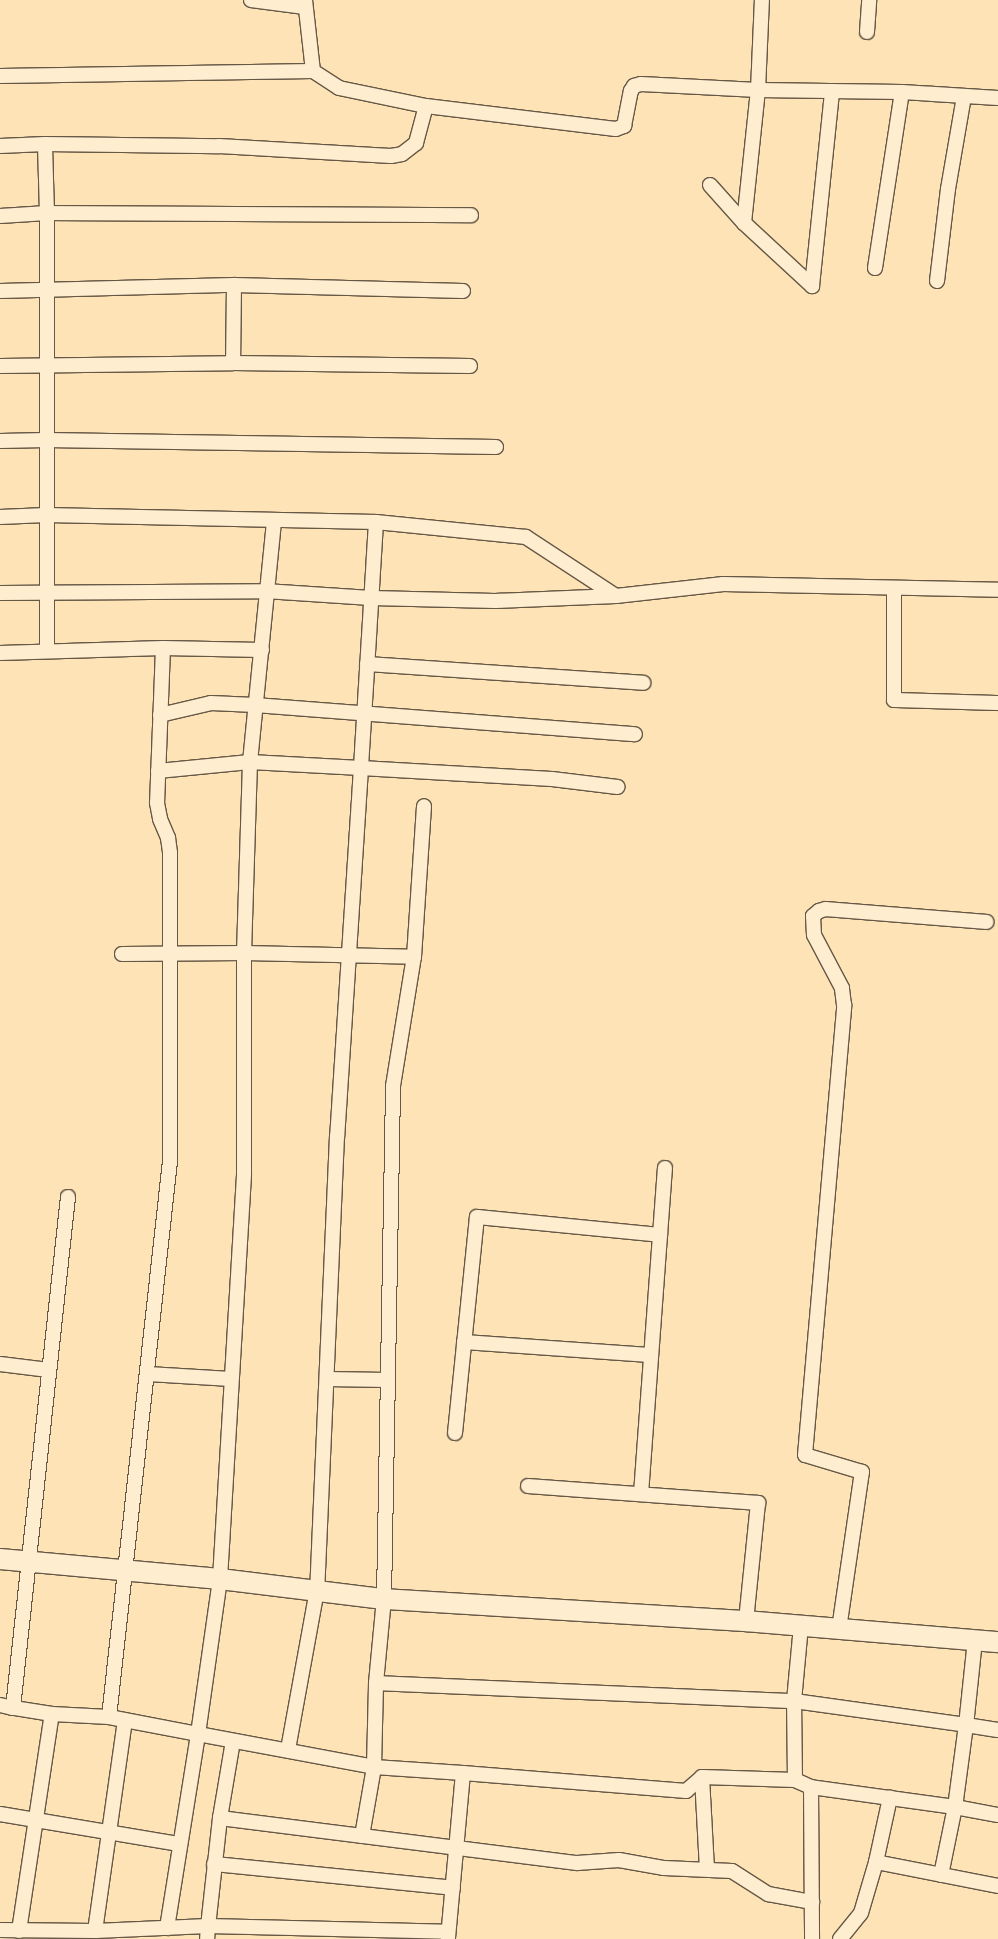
<!DOCTYPE html>
<html>
<head>
<meta charset="utf-8">
<style>
	body { margin:0 }
	#map { position:relative; width:998px; height:1939px; overflow:hidden; background:#fde3b5; font-family:"Gentium Book Plus",serif }
	div>[style] { position:absolute }
	.roads { filter:drop-shadow(1px 0 #665846) drop-shadow(-1px 0 #665846) drop-shadow(0 1px #665846) drop-shadow(0 -1px #665846) }
	.street>* { height:14px; margin:-7px; padding:0 7px; transform-origin:7px; border-radius:7px; background:#feedcf }
	.secondary>* { height:20px; margin:-10px; padding:0 10px; transform-origin:10px; border-radius:10px; background:#feedcf }
	span { translate:-50% -50%; white-space:nowrap; text-align:center; line-height:1.15; -webkit-text-stroke:4.5px #feedcf; paint-order:stroke }
</style>
</head>
<body>
<div id="map">
	<div class="roads">
		<div class="street">
			<i style="left:251px;top:0;width:54px;rotate:7.4deg"></i>
			<i style="left:305px;top:0;width:71px;rotate:83.6deg"></i>
			<i style="left:867px;top:32px;width:32px;rotate:-86deg"></i>
			<i style="left:0;top:76px;width:313px;rotate:-0.9deg"></i>
			<i style="left:313px;top:71px;width:31px;rotate:33deg"></i>
			<i style="left:339px;top:88px;width:89px;rotate:11.7deg"></i>
			<i style="left:426px;top:106px;width:191px;rotate:6.9deg"></i>
			<i style="left:616px;top:129px;width:9px;rotate:-21deg"></i>
			<i style="left:624px;top:126px;width:36px;rotate:-79deg"></i>
			<i style="left:631px;top:91px;width:6px;rotate:-59deg"></i>
			<i style="left:634px;top:86px;width:7px;rotate:-16deg"></i>
			<i style="left:641px;top:84px;width:117px;rotate:2.9deg"></i>
			<i style="left:758px;top:90px;width:144px;rotate:0.8deg"></i>
			<i style="left:902px;top:92px;width:96px;rotate:3.6deg"></i>
			<i style="left:0;top:146px;width:45px;rotate:-2.5deg"></i>
			<i style="left:710px;top:185px;width:51px;rotate:48.2deg"></i>
			<i style="left:744px;top:223px;width:93px;rotate:42.8deg"></i>
			<i style="left:812px;top:286px;width:196px;rotate:-84.1deg"></i>
			<i style="left:0;top:216px;width:47px;rotate:-3.7deg"></i>
			<i style="left:47px;top:213px;width:424px;rotate:0.3deg"></i>
			<i style="left:744px;top:223px;width:134px;rotate:-84deg"></i>
			<i style="left:758px;top:90px;width:90px;rotate:-87.5deg"></i>
			<i style="left:875px;top:268px;width:178px;rotate:-81.3deg"></i>
			<i style="left:937px;top:281px;width:93px;rotate:-83.2deg"></i>
			<i style="left:948px;top:189px;width:94px;rotate:-80.2deg"></i>
			<i style="left:234px;top:285px;width:229px;rotate:1.5deg"></i>
			<i style="left:0;top:291px;width:234px;rotate:-1.5deg"></i>
			<i style="left:234px;top:285px;width:78px;rotate:90.7deg"></i>
			<i style="left:0;top:366px;width:233px;rotate:-0.7deg"></i>
			<i style="left:233px;top:363px;width:237px;rotate:0.7deg"></i>
			<i style="left:0;top:441px;width:46px;rotate:-1.2deg"></i>
			<i style="left:46px;top:440px;width:450px;rotate:0.9deg"></i>
			<i style="left:0;top:517px;width:46px;rotate:-2.5deg"></i>
			<i style="left:46px;top:515px;width:330px;rotate:1.2deg"></i>
			<i style="left:894px;top:589px;width:111px;rotate:90deg"></i>
			<i style="left:894px;top:700px;width:104px;rotate:1.7deg"></i>
			<i style="left:0;top:593px;width:265px;rotate:-0.4deg"></i>
			<i style="left:265px;top:591px;width:106px;rotate:3.8deg"></i>
			<i style="left:371px;top:598px;width:124px;rotate:1.4deg"></i>
			<i style="left:495px;top:601px;width:121px;rotate:-2.4deg"></i>
			<i style="left:616px;top:596px;width:108px;rotate:-6.4deg"></i>
			<i style="left:723px;top:584px;width:275px;rotate:1.2deg"></i>
			<i style="left:616px;top:596px;width:108px;rotate:-146.8deg"></i>
			<i style="left:526px;top:537px;width:151px;rotate:-174.3deg"></i>
			<i style="left:376px;top:522px;width:246px;rotate:93.5deg"></i>
			<i style="left:361px;top:768px;width:191px;rotate:3.3deg"></i>
			<i style="left:552px;top:779px;width:66px;rotate:6.9deg"></i>
			<i style="left:163px;top:648px;width:155px;rotate:92.2deg"></i>
			<i style="left:157px;top:803px;width:16px;rotate:79deg"></i>
			<i style="left:160px;top:819px;width:21px;rotate:67deg"></i>
			<i style="left:168px;top:838px;width:15px;rotate:82deg"></i>
			<i style="left:170px;top:853px;width:308px;rotate:90deg"></i>
			<i style="left:170px;top:1161px;width:559px;rotate:96.26deg"></i>
			<i style="left:109px;top:1717px;width:91px;rotate:10.8deg"></i>
			<i style="left:198px;top:1734px;width:157px;rotate:-81.9deg"></i>
			<i style="left:220px;top:1579px;width:406px;rotate:-86.6deg"></i>
			<i style="left:244px;top:1174px;width:221px;rotate:-90deg"></i>
			<i style="left:244px;top:953px;width:191px;rotate:-88.2deg"></i>
			<i style="left:250px;top:762px;width:243px;rotate:-84.3deg"></i>
			<i style="left:47px;top:650px;width:437px;rotate:-90deg"></i>
			<i style="left:47px;top:213px;width:69px;rotate:-91.7deg"></i>
			<i style="left:45px;top:144px;width:174px;rotate:0.7deg"></i>
			<i style="left:219px;top:146px;width:172px;rotate:3.3deg"></i>
			<i style="left:391px;top:156px;width:11px;rotate:-10deg"></i>
			<i style="left:402px;top:154px;width:18px;rotate:-38deg"></i>
			<i style="left:416px;top:143px;width:38px;rotate:-75deg"></i>
			<i style="left:0;top:653px;width:163px;rotate:-1.8deg"></i>
			<i style="left:163px;top:648px;width:99px;rotate:1.2deg"></i>
			<i style="left:367px;top:664px;width:277px;rotate:3.9deg"></i>
			<i style="left:160px;top:715px;width:52px;rotate:-13.2deg"></i>
			<i style="left:211px;top:703px;width:44px;rotate:2.6deg"></i>
			<i style="left:255px;top:705px;width:381px;rotate:4.4deg"></i>
			<i style="left:158px;top:771px;width:92px;rotate:-5.6deg"></i>
			<i style="left:250px;top:762px;width:111px;rotate:3.1deg"></i>
			<i style="left:361px;top:768px;width:369px;rotate:93.7deg"></i>
			<i style="left:337px;top:1136px;width:454px;rotate:92.5deg"></i>
			<i style="left:317px;top:1590px;width:163px;rotate:100.3deg"></i>
			<i style="left:122px;top:954px;width:122px;rotate:-0.5deg"></i>
			<i style="left:244px;top:953px;width:170px;rotate:1.3deg"></i>
			<i style="left:464px;top:1342px;width:186px;rotate:4deg"></i>
			<i style="left:0;top:1364px;width:49px;rotate:7deg"></i>
			<i style="left:148px;top:1374px;width:83px;rotate:3.4deg"></i>
			<i style="left:327px;top:1379px;width:60px;rotate:1deg"></i>
			<i style="left:455px;top:1433px;width:217px;rotate:-84.2deg"></i>
			<i style="left:477px;top:1217px;width:184px;rotate:5.6deg"></i>
			<i style="left:528px;top:1486px;width:231px;rotate:4.2deg"></i>
			<i style="left:758px;top:1503px;width:119px;rotate:95.8deg"></i>
			<i style="left:641px;top:1494px;width:327px;rotate:-85.8deg"></i>
			<i style="left:839px;top:1629px;width:159px;rotate:-81.7deg"></i>
			<i style="left:862px;top:1472px;width:59px;rotate:-163.4deg"></i>
			<i style="left:805px;top:1455px;width:452px;rotate:-85deg"></i>
			<i style="left:844px;top:1005px;width:17px;rotate:-97deg"></i>
			<i style="left:842px;top:988px;width:60px;rotate:-117.8deg"></i>
			<i style="left:814px;top:935px;width:19px;rotate:-93deg"></i>
			<i style="left:813px;top:916px;width:8px;rotate:-40deg"></i>
			<i style="left:819px;top:911px;width:7px;rotate:-16deg"></i>
			<i style="left:826px;top:909px;width:161px;rotate:4.6deg"></i>
			<i style="left:975px;top:1640px;width:85px;rotate:96deg"></i>
			<i style="left:966px;top:1725px;width:32px;rotate:9deg"></i>
			<i style="left:376px;top:1683px;width:84px;rotate:-84.6deg"></i>
			<i style="left:384px;top:1599px;width:513px;rotate:-88.99deg"></i>
			<i style="left:393px;top:1086px;width:131px;rotate:-80.8deg"></i>
			<i style="left:414px;top:957px;width:151px;rotate:-86.2deg"></i>
			<i style="left:0;top:1705px;width:13px;rotate:13deg"></i>
			<i style="left:52px;top:1714px;width:39px;rotate:-171deg"></i>
			<i style="left:13px;top:1708px;width:514px;rotate:-83.86deg"></i>
			<i style="left:233px;top:1741px;width:78px;rotate:99.6deg"></i>
			<i style="left:220px;top:1818px;width:109px;rotate:96.3deg"></i>
			<i style="left:208px;top:1926px;width:240px;rotate:1.4deg"></i>
			<i style="left:463px;top:1773px;width:224px;rotate:4.6deg"></i>
			<i style="left:686px;top:1791px;width:21px;rotate:-41deg"></i>
			<i style="left:702px;top:1777px;width:93px;rotate:1.8deg"></i>
			<i style="left:795px;top:1780px;width:17px;rotate:24deg"></i>
			<i style="left:811px;top:1787px;width:152px;rotate:89.6deg"></i>
			<i style="left:702px;top:1777px;width:91px;rotate:86.9deg"></i>
			<i style="left:795px;top:1780px;width:79px;rotate:-90.7deg"></i>
			<i style="left:794px;top:1701px;width:75px;rotate:-84.7deg"></i>
			<i style="left:0;top:1814px;width:182px;rotate:9.5deg"></i>
			<i style="left:220px;top:1818px;width:360px;rotate:7.2deg"></i>
			<i style="left:577px;top:1863px;width:42px;rotate:-4.1deg"></i>
			<i style="left:619px;top:1860px;width:46px;rotate:10.1deg"></i>
			<i style="left:664px;top:1868px;width:68px;rotate:2.5deg"></i>
			<i style="left:732px;top:1871px;width:43px;rotate:32.6deg"></i>
			<i style="left:768px;top:1894px;width:45px;rotate:10.3deg"></i>
			<i style="left:362px;top:1836px;width:70px;rotate:-80.1deg"></i>
			<i style="left:374px;top:1767px;width:89px;rotate:3.9deg"></i>
			<i style="left:463px;top:1773px;width:167px;rotate:95.2deg"></i>
			<i style="left:876px;top:1862px;width:124px;rotate:11.1deg"></i>
			<i style="left:214px;top:1864px;width:240px;rotate:5.7deg"></i>
			<i style="left:941px;top:1875px;width:69px;rotate:-78.4deg"></i>
			<i style="left:955px;top:1807px;width:44px;rotate:10.5deg"></i>
			<i style="left:167px;top:1928px;width:196px;rotate:-80.9deg"></i>
			<i style="left:198px;top:1734px;width:179px;rotate:10.6deg"></i>
			<i style="left:374px;top:1767px;width:84px;rotate:-88.6deg"></i>
			<i style="left:376px;top:1683px;width:418px;rotate:2.5deg"></i>
			<i style="left:794px;top:1701px;width:174px;rotate:7.9deg"></i>
			<i style="left:966px;top:1725px;width:83px;rotate:97.6deg"></i>
			<i style="left:955px;top:1807px;width:145px;rotate:-172.1deg"></i>
			<i style="left:0;top:1930px;width:95px;rotate:0.6deg"></i>
			<i style="left:95px;top:1931px;width:113px;rotate:-2.5deg"></i>
			<i style="left:208px;top:1926px;width:13px;rotate:94deg"></i>
			<i style="left:19px;top:1931px;width:219px;rotate:-81.4deg"></i>
			<i style="left:52px;top:1714px;width:57px;rotate:3deg"></i>
			<i style="left:95px;top:1931px;width:213px;rotate:-81.9deg"></i>
			<i style="left:840px;top:1939px;width:33px;rotate:-51deg"></i>
			<i style="left:861px;top:1913px;width:53px;rotate:-73.6deg"></i>
			<i style="left:876px;top:1862px;width:66px;rotate:-77.7deg"></i>
		</div>
		<div class="secondary">
			<i style="left:0;top:1559px;width:221px;rotate:5.2deg"></i>
			<i style="left:220px;top:1579px;width:165px;rotate:7deg"></i>
			<i style="left:384px;top:1599px;width:363px;rotate:3.5deg"></i>
			<i style="left:746px;top:1621px;width:253px;rotate:4.8deg"></i>
		</div>
	</div>
</div>
</body>
</html>
